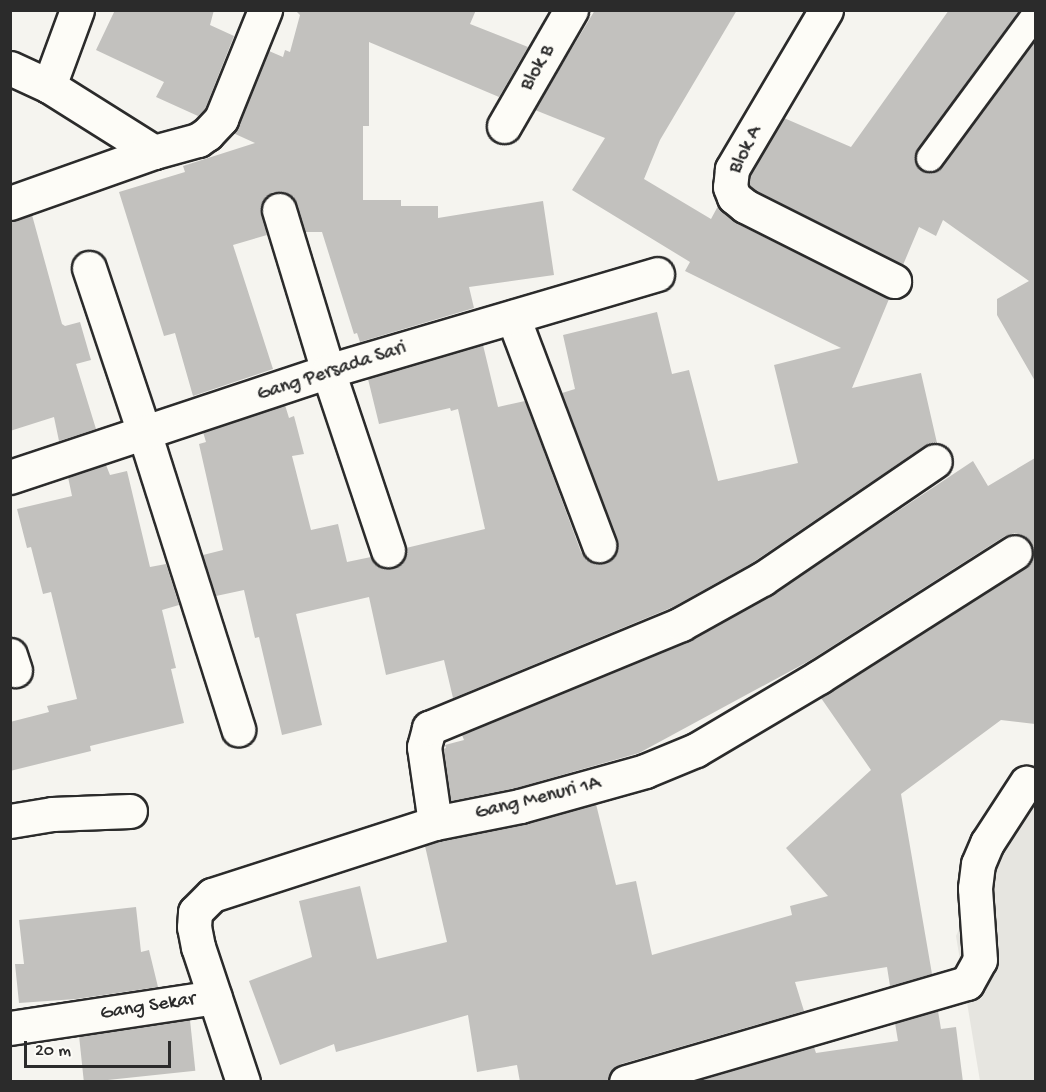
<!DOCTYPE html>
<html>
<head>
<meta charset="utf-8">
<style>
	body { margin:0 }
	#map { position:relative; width:1046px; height:1092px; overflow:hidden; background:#f5f4ef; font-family:"Gochi Hand",sans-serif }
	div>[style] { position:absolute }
	.built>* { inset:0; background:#e6e5e0 }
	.building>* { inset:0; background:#c2c1be; transform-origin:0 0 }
	.roads { filter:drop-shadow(2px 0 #2b2b2b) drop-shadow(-2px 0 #2b2b2b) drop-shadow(0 2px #2b2b2b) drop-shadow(0 -2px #2b2b2b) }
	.service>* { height:26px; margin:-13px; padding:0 13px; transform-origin:13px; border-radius:13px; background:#fdfcf7 }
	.minor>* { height:33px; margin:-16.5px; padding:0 16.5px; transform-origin:16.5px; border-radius:16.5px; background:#fdfcf7 }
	span { translate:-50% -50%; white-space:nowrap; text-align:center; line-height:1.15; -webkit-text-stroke:4.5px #fdfcf7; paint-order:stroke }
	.street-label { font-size:20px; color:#2b2b2b }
	.frame { position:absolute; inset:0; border:12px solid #2b2b2b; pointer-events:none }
	.scale { position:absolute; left:24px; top:1041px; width:147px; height:27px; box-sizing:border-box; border:3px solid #2b2b2b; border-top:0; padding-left:8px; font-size:18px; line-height:21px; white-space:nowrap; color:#2b2b2b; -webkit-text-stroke:4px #fdfcf7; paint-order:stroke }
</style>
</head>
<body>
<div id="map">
	<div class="built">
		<i style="clip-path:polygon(1035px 761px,1035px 1081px,980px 1081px,956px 936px)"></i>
	</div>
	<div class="building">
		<i style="clip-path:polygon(115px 10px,214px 10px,210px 25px,234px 36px,205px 109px,198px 116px,156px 97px,164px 82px,96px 50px)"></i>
		<i style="clip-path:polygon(295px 10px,476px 10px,470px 24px,528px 47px,499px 97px,369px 42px,369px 126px,363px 126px,363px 200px,401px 200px,401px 206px,438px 206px,438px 218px,543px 201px,554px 275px,469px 287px,474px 308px,360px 342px,357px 333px,354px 334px,322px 232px,305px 232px,292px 197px,284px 192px,273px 192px,265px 198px,261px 206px,267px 235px,233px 245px,273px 369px,193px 396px,175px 333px,164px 336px,119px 192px,185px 172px,183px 166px,255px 143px,233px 133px,269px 51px,283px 57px,285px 50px,290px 52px,300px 15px)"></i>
		<i style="clip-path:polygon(595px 10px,737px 10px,660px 140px,644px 179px,711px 219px,718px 206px,736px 223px,889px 299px,852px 388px,921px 373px,937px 443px,924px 446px,752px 563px,673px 607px,453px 698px,444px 660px,386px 675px,369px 597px,296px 614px,322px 725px,282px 735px,259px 637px,255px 638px,244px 590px,216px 596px,203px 555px,223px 550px,199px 444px,206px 442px,203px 432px,285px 405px,289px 418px,294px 416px,304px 454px,292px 456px,311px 530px,338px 524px,347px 562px,371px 557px,375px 564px,384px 568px,393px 568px,402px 562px,406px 548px,485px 529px,458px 409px,451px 411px,450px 408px,379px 424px,368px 379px,483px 345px,498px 407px,525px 401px,581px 552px,588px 560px,597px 564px,605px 563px,614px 556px,618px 547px,617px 539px,562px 393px,575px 389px,563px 335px,657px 312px,672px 374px,689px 370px,718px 481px,798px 463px,774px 365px,841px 348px,685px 271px,690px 262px,572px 190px,605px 138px,535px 110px)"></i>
		<i style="clip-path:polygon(949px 10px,1020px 10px,918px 149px,916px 163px,928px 173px,935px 172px,942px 167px,1035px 40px,1035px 381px,997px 315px,997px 299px,1029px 281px,943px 220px,936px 236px,919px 227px,903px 265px,755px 190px,749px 184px,750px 175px,784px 118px,851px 147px)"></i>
		<i style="clip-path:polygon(32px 215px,62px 324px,65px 326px,80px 322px,91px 360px,76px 364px,96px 429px,59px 441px,54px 417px,10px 431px,10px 221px)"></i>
		<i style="clip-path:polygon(1035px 458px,1035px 724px,1001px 720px,901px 794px,932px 974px,890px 986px,887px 967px,795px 982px,804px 1011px,621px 1064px,612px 1070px,608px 1082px,520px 1082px,517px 1065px,477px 1072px,468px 1015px,336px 1052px,334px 1044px,280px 1065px,249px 981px,312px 957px,299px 901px,360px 886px,377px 959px,447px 942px,425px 846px,440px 841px,524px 824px,596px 804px,616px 885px,636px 881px,652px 955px,792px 915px,790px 906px,828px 896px,786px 848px,871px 770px,821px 698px,1025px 568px,1031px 561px,1034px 552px,1031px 542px,1024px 536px,1015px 533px,1005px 536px,809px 661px,639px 753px,516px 788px,451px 801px,443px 749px,446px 748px,445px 745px,464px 740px,462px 735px,690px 640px,773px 594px,973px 461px,988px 486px)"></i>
		<i style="clip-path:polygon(106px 465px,110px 475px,127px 471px,150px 567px,166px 564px,179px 605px,162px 610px,176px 668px,171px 669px,184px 723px,90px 746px,91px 751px,10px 771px,10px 722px,49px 712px,47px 706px,77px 699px,51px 592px,43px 594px,31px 547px,27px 548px,17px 509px,72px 496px,68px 477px)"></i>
		<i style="clip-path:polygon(136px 907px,141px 952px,149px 950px,158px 987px,76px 999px,19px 1003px,15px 964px,24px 964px,19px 920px)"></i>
		<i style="clip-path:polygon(938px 1011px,941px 1029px,956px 1027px,963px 1082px,695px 1082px,814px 1047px,816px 1053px,898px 1041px,895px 1023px)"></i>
		<i style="left:190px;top:1020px;width:51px;height:112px;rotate:84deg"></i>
	</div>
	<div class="roads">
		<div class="service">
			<i style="left:930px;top:158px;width:179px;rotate:-53.6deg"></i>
		</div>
		<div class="minor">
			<i style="left:826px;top:10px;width:185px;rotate:120.6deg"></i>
			<i style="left:732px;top:169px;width:18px;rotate:96deg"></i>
			<i style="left:730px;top:187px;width:11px;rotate:68deg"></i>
			<i style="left:734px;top:197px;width:14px;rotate:39deg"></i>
			<i style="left:745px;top:206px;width:167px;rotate:26.7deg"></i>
			<i style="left:10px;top:68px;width:43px;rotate:24.8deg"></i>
			<i style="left:49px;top:86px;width:124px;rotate:32.2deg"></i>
			<i style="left:49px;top:86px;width:81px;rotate:-69.8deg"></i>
			<i style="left:504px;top:126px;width:134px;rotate:-60deg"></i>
			<i style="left:10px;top:203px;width:153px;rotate:-19.5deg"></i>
			<i style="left:154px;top:152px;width:46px;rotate:-15.3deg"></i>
			<i style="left:198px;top:140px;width:11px;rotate:-34deg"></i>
			<i style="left:207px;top:134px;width:21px;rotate:-47deg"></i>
			<i style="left:221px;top:119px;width:118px;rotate:-68deg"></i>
			<i style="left:279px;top:210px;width:168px;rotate:73.1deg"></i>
			<i style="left:328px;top:371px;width:189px;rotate:71.5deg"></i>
			<i style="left:89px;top:268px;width:173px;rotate:71.5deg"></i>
			<i style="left:144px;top:432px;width:312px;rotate:72.4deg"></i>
			<i style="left:513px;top:317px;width:244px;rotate:69.3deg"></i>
			<i style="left:10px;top:477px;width:335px;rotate:-18.4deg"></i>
			<i style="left:328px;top:371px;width:343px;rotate:-16.4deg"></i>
			<i style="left:10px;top:655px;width:16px;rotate:72deg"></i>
			<i style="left:10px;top:821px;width:43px;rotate:-9.5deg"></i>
			<i style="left:52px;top:814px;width:78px;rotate:-2.2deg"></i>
			<i style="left:435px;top:823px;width:77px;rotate:-98.2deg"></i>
			<i style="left:424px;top:747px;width:20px;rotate:-75deg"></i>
			<i style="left:429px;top:728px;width:273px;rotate:-22.4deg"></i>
			<i style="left:681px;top:624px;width:93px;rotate:-29.1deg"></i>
			<i style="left:762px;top:579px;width:209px;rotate:-34.3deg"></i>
			<i style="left:10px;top:1028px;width:207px;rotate:-8.6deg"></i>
			<i style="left:243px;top:1082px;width:142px;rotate:-108.4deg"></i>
			<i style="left:198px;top:947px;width:20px;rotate:-101deg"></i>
			<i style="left:194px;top:927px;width:15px;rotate:-86deg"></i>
			<i style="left:195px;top:912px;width:24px;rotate:-45deg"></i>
			<i style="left:212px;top:895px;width:234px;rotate:-17.9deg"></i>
			<i style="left:435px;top:823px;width:87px;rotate:-11.3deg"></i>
			<i style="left:520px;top:806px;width:130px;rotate:-15.6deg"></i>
			<i style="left:645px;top:771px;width:55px;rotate:-22.4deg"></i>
			<i style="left:696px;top:750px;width:143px;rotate:-30.7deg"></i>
			<i style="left:819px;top:677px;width:232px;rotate:-32.5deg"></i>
			<i style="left:626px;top:1082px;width:355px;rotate:-16.2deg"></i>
			<i style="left:967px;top:983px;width:26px;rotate:-61deg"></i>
			<i style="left:980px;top:960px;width:72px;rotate:-94deg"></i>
			<i style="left:975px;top:888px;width:24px;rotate:-83deg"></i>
			<i style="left:978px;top:864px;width:23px;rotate:-67deg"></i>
			<i style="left:987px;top:843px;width:72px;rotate:-57deg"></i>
		</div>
	</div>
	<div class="street-label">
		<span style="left:538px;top:68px;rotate:-60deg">Blok B</span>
		<span style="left:746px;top:150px;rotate:-63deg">Blok A</span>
		<span style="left:332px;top:372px;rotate:-18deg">Gang Persada Sari</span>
		<span style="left:538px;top:799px;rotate:-14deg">Gang Menuri 1A</span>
		<span style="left:148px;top:1007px;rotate:-9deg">Gang Sekar</span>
	</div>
	<div class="frame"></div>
	<div class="scale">20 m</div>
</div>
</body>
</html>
